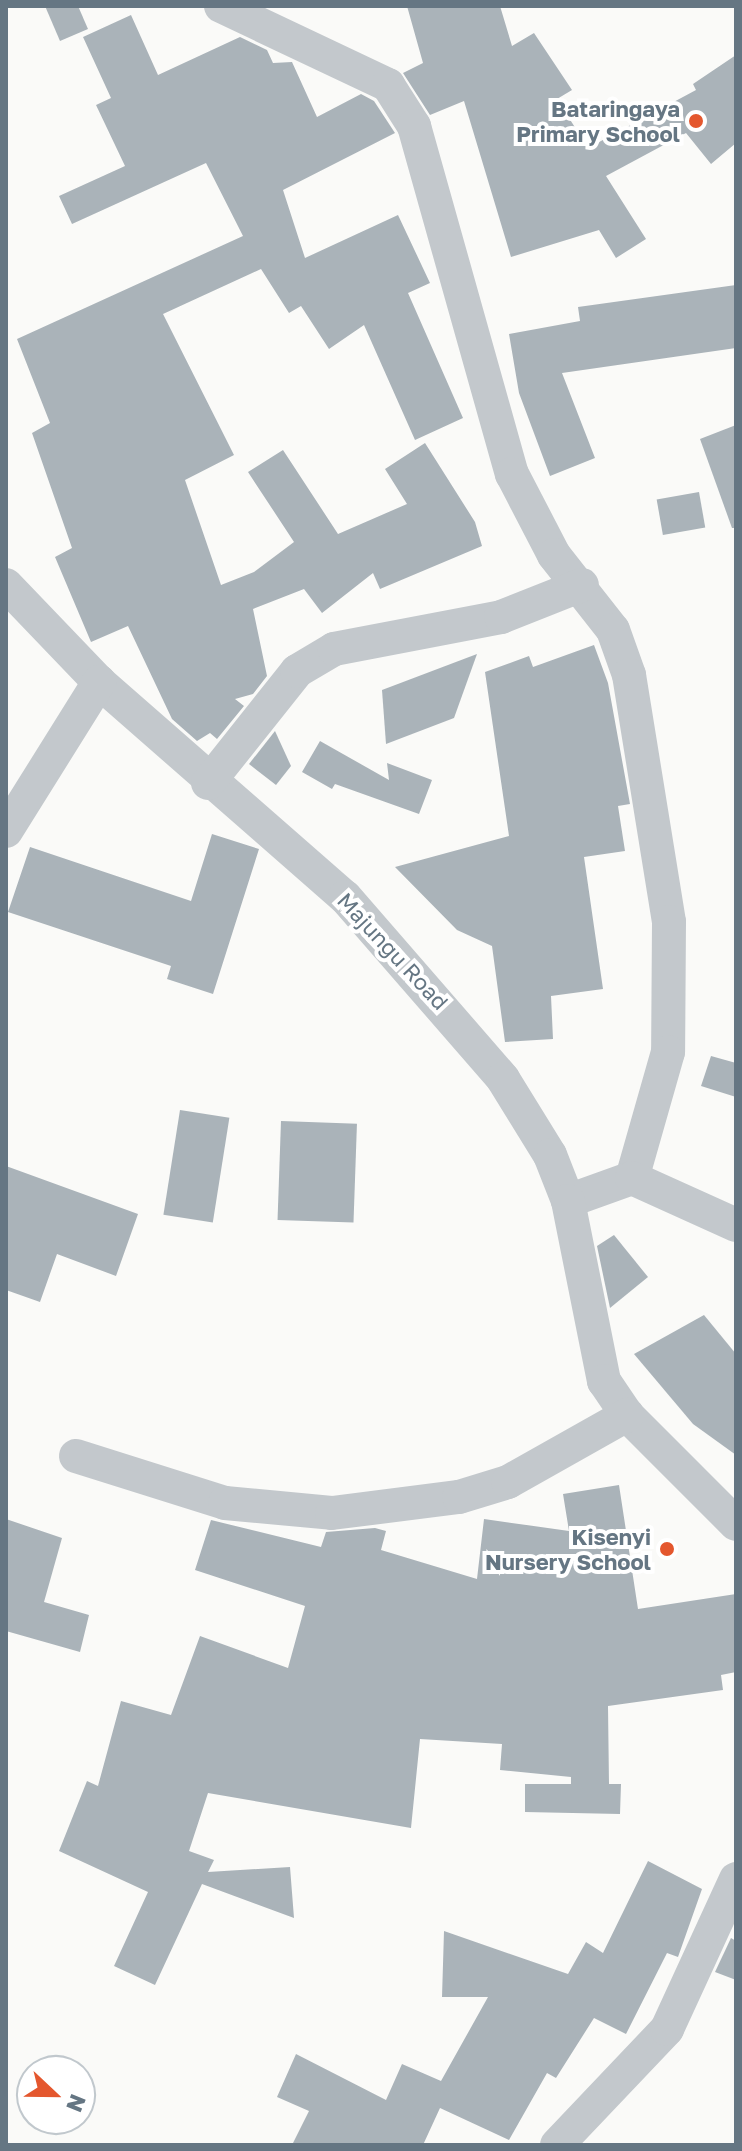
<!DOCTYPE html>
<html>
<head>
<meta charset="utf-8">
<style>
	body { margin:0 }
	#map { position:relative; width:742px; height:2151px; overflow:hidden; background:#fafaf8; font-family:"Golos Text",sans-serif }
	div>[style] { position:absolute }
	.building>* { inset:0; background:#aab3b9; transform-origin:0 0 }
	.minor>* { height:34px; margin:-17px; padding:0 17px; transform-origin:17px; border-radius:17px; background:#c3c8cc }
	.dots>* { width:22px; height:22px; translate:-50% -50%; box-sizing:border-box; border:4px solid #fff; border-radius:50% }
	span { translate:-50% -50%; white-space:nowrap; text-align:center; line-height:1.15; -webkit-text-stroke:8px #fff; paint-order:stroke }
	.poi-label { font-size:22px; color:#657683; font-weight:700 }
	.right { translate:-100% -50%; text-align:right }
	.street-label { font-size:22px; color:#657683 }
	.frame { position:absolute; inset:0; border:8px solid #657683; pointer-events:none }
	.north { position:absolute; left:16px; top:2055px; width:80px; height:80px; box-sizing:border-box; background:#fff; border:2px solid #c1c8cd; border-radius:50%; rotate:112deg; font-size:22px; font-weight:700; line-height:32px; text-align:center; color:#657683 }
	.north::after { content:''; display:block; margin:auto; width:28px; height:36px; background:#e4572e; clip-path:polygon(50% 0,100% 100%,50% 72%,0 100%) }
</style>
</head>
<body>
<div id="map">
	<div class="building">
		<i style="clip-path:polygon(45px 6px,78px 6px,88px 29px,60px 41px)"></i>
		<i style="clip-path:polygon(407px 6px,500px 6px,512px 46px,534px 33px,572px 90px,557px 99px,588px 148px,696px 90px,693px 84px,736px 55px,736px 143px,711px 164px,686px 133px,606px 176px,646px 239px,616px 258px,599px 230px,511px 257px,464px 101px,430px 115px,403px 73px,423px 63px)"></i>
		<i style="clip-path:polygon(131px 15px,158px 75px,240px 37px,267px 50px,273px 63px,292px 62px,317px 117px,361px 94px,374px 101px,395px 133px,283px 190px,305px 258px,398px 215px,430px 283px,408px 293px,463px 418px,415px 440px,364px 325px,329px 349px,301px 306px,289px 313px,261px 269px,163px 314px,234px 455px,185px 480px,221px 585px,254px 572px,294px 542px,248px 472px,283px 450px,338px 534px,407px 504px,385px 469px,425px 443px,475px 522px,482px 546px,380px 589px,373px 573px,322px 613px,304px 589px,253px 609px,267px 676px,253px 694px,235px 699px,244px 706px,217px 739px,210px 733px,197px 741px,172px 719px,128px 626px,91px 642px,55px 557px,72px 548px,32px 433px,50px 423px,17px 339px,243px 236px,206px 163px,72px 224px,59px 196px,125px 166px,96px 105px,111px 98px,83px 37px)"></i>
		<i style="clip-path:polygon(736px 285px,736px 348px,562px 373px,595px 458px,550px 476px,519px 393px,509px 334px,580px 321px,578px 307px)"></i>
		<i style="clip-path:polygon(736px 425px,736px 528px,732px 528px,700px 439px)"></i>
		<i style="left:699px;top:492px;width:36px;height:43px;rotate:80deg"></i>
		<i style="clip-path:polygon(594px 645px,608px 683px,630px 804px,618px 806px,625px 851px,584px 857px,603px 989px,551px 996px,553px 1039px,505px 1042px,492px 946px,457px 930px,395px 867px,509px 836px,485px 672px,529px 656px,533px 667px)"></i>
		<i style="clip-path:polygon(477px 654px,454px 718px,386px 744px,382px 690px)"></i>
		<i style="clip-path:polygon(275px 731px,291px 766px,276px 785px,249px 764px)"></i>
		<i style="clip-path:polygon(320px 741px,389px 780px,387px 763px,432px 780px,419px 814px,335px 784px,332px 789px,302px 772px)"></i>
		<i style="clip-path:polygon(212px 834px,259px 849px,213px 994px,167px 979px,171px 966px,8px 912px,30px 847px,191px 901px)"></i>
		<i style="clip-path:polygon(711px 1056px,736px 1063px,736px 1097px,701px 1086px)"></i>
		<i style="left:180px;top:1110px;width:50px;height:106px;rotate:9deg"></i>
		<i style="left:281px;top:1121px;width:76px;height:99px;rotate:2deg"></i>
		<i style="clip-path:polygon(6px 1166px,138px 1214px,116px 1276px,57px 1254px,40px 1302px,6px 1290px)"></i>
		<i style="clip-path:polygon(614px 1235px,648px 1277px,610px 1308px,597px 1246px)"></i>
		<i style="clip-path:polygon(704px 1315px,736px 1354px,736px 1455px,693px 1424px,634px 1354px)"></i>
		<i style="clip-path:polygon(619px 1485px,638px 1609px,736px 1594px,736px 1672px,721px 1675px,723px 1690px,608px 1706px,609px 1784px,621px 1784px,620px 1814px,525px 1812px,525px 1784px,571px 1784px,571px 1777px,500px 1770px,502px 1744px,420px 1739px,411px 1828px,208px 1793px,189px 1851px,214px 1860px,208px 1872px,290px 1867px,294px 1918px,202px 1884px,155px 1985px,114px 1966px,148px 1892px,59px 1851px,87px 1781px,98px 1786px,121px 1701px,171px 1715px,200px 1636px,288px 1668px,305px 1606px,195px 1570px,211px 1520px,321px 1547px,326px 1532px,375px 1528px,386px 1531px,381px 1550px,477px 1579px,484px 1519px,569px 1531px,563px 1494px)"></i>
		<i style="clip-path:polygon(6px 1519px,62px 1538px,44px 1602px,89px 1615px,80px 1652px,6px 1631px)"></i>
		<i style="clip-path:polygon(648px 1861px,702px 1889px,678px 1957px,667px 1953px,626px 2034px,594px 2018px,556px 2078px,547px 2073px,509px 2140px,440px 2108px,423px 2145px,292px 2145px,309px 2111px,277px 2097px,296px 2054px,386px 2100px,402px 2064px,441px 2081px,488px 1997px,442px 1997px,444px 1931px,568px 1974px,586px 1942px,603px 1953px)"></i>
		<i style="clip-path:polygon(731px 1938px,736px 1941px,736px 1980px,715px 1972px)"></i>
	</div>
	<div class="minor">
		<i style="left:221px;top:6px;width:185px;rotate:25.3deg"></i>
		<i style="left:388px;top:85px;width:49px;rotate:57.6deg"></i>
		<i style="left:414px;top:126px;width:362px;rotate:74.3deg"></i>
		<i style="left:512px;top:474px;width:91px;rotate:62.6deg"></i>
		<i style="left:554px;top:555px;width:95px;rotate:51.8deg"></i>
		<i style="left:613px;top:630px;width:48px;rotate:70.4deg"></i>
		<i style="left:629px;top:675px;width:250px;rotate:80.8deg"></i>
		<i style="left:669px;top:922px;width:130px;rotate:90.4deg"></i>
		<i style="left:668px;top:1052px;width:131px;rotate:105.9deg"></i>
		<i style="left:632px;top:1178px;width:68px;rotate:160.2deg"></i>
		<i style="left:6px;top:585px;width:134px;rotate:46.2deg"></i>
		<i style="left:99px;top:682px;width:327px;rotate:41.2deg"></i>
		<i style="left:345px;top:897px;width:241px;rotate:49deg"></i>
		<i style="left:503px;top:1079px;width:89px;rotate:58.3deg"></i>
		<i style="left:550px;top:1155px;width:49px;rotate:68.6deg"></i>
		<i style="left:568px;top:1201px;width:184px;rotate:78.7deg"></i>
		<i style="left:604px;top:1381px;width:41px;rotate:55.9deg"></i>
		<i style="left:627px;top:1415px;width:154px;rotate:45deg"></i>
		<i style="left:208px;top:783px;width:143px;rotate:-51.5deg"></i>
		<i style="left:297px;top:671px;width:43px;rotate:-30.7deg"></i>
		<i style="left:334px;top:649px;width:170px;rotate:-10.8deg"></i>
		<i style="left:501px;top:617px;width:87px;rotate:-21.6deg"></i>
		<i style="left:6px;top:831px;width:176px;rotate:-58deg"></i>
		<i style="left:632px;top:1178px;width:114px;rotate:24.3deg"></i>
		<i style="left:76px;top:1456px;width:156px;rotate:17.5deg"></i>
		<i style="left:225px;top:1503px;width:107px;rotate:5.3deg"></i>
		<i style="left:332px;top:1513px;width:128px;rotate:-7.2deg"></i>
		<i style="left:459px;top:1497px;width:51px;rotate:-17deg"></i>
		<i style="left:508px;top:1482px;width:137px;rotate:-29.4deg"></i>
		<i style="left:557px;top:2145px;width:160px;rotate:-46.5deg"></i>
		<i style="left:667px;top:2029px;width:165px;rotate:-65.3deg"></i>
	</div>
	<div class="dots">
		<i style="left:696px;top:121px;background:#e4572e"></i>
		<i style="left:667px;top:1549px;background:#e4572e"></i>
	</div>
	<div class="poi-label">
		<span class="right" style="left:680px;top:121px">Bataringaya<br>Primary School</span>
		<span class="right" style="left:651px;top:1549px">Kisenyi<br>Nursery School</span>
	</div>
	<div class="street-label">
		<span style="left:393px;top:951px;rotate:47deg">Majungu Road</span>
	</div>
	<div class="frame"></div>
	<div class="north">N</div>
</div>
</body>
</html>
